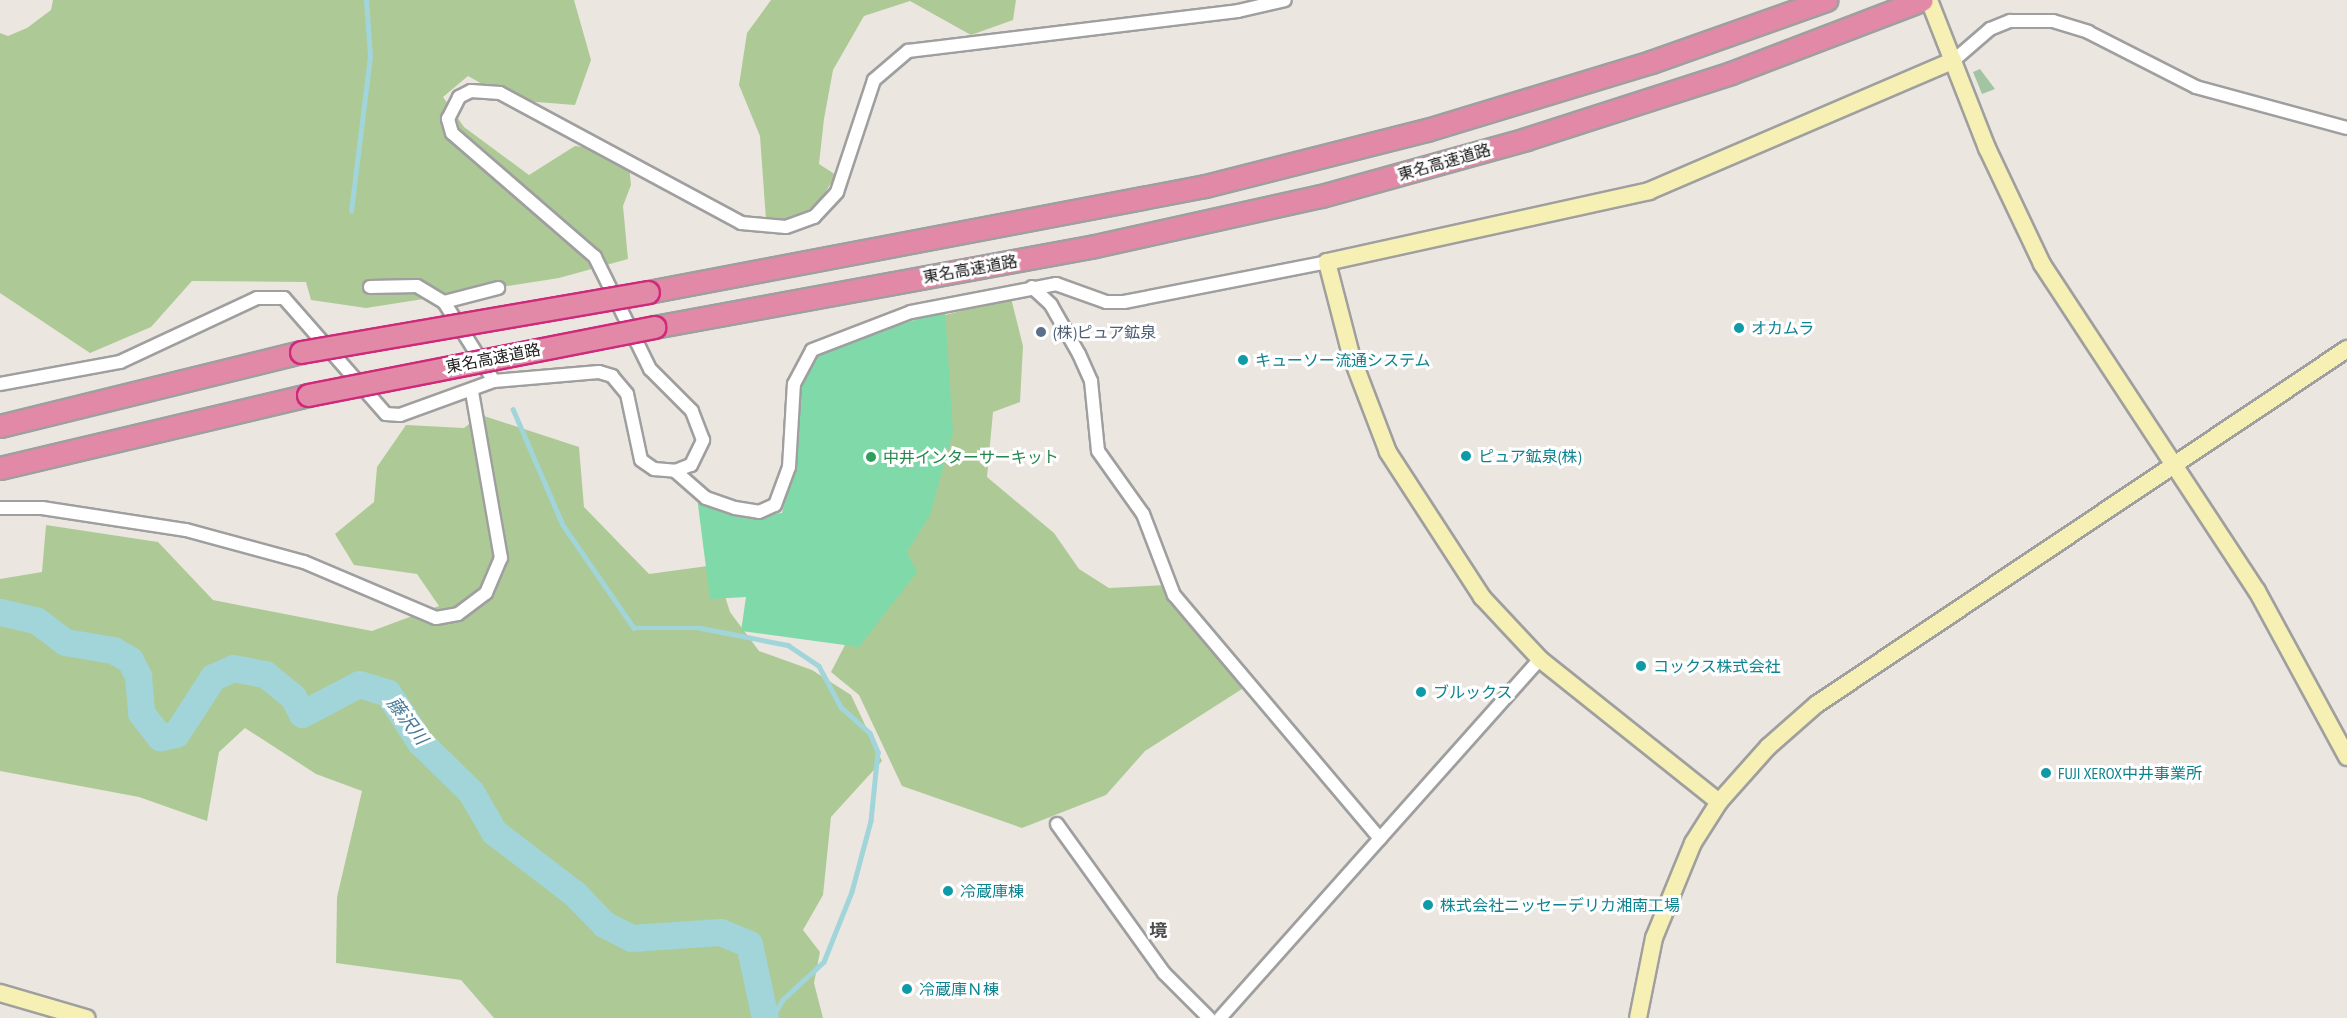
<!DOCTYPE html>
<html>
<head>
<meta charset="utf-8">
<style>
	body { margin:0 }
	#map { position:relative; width:2347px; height:1018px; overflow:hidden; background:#ece6e0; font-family:"PT Sans Narrow","Noto Sans JP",sans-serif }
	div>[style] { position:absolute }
	.forest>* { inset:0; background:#adca96 }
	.cemetery>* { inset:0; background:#a2c4a2 }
	.pitch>* { inset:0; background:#80d9a9 }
	.stream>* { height:4.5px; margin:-2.25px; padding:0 2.25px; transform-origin:2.25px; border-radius:2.25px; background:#a1d5d9 }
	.river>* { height:27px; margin:-13.5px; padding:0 13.5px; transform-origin:13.5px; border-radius:13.5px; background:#a1d5d9 }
	.roads { filter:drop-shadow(2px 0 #9f9f9f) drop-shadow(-2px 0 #9f9f9f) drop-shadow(0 2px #9f9f9f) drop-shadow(0 -2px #9f9f9f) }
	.street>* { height:12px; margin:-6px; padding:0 6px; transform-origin:6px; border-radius:6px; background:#fff }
	.secondary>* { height:16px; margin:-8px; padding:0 8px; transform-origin:8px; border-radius:8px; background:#f6f0b4 }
	.highway>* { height:21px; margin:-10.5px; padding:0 10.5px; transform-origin:10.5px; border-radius:10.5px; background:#e289a7 }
	.bridges { filter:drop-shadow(2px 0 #ce297b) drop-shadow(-2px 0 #ce297b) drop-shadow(0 2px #ce297b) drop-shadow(0 -2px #ce297b) }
	.highway-bridge>* { height:21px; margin:-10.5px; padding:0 10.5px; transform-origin:10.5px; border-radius:10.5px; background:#e289a7 }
	.dots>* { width:16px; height:16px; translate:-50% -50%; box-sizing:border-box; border:3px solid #fff; border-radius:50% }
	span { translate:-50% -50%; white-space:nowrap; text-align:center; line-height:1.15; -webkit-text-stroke:6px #fff; paint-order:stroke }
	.street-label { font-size:16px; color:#1b1b1b }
	.culture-label { font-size:16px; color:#0d838f }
	.left { translate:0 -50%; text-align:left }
	.service-label { font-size:16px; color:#4e5e75 }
	.leisure-label { font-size:16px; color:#27864d }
	.water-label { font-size:18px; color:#467a97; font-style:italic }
	.neighbourhood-label { font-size:18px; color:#4e4e4e; font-weight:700 }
</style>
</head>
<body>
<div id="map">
	<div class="forest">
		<i style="clip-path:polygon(53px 0,574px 0,591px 60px,575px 105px,511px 100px,468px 76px,443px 97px,464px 127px,529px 175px,575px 146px,602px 149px,629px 165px,631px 185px,623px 206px,628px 259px,559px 278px,366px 308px,311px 300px,306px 282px,192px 281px,151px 327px,90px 353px,0 293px,0 33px,8px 36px,27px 28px,51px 10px)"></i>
		<i style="clip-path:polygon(771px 0,1016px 0,1013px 20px,971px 35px,910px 1px,864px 16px,833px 70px,824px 119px,819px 164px,836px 175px,818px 204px,792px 219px,766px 220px,760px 136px,739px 85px,747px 33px)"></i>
		<i style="clip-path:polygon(1011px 298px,1023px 346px,1020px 402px,993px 412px,987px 477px,1054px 533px,1079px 569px,1109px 588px,1167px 585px,1242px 689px,1145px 751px,1106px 795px,1022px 828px,902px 786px,859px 695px,831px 672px,874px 589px,926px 320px)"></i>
		<i style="clip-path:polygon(481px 415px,579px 447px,584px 507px,649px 574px,715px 565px,730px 612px,759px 651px,812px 670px,851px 695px,882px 761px,831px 817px,823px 895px,803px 930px,820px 952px,814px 983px,823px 1018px,494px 1018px,461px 980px,336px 963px,337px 897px,362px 791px,316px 774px,245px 728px,219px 752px,207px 821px,139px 797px,0 771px,0 579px,42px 572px,46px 525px,158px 542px,213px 600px,372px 631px,439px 606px,417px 574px,354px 565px,335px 534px,374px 502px,377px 467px,406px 425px,464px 428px)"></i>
	</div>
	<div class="cemetery">
		<i style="clip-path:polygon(1980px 69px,1995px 89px,1982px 94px,1973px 72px)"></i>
	</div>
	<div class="pitch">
		<i style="clip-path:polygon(945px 310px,953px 432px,930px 515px,907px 552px,917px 572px,859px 647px,741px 631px,746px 597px,710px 599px,697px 497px,752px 516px,782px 513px,799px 435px,801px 386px,821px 351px)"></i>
	</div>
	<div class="stream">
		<i style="left:351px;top:211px;width:155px;rotate:-83deg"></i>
		<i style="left:370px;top:57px;width:57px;rotate:-94deg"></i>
		<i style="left:513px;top:409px;width:126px;rotate:66.7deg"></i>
		<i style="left:563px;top:525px;width:125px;rotate:55.4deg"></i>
		<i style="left:634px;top:628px;width:67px"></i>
		<i style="left:701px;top:628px;width:89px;rotate:11.1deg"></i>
		<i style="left:788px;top:645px;width:37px;rotate:34deg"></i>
		<i style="left:819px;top:666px;width:47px;rotate:61.8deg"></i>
		<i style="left:841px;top:707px;width:39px;rotate:42deg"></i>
		<i style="left:870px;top:733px;width:21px;rotate:67deg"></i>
		<i style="left:878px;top:752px;width:69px;rotate:95.8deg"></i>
		<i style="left:871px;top:821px;width:73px;rotate:105deg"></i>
		<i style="left:852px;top:892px;width:75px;rotate:111.8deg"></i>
		<i style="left:824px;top:962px;width:56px;rotate:137.2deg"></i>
		<i style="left:783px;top:1000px;width:21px;rotate:121deg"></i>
	</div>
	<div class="river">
		<i style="left:0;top:612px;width:37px;rotate:13deg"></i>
		<i style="left:36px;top:620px;width:36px;rotate:37deg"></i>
		<i style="left:65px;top:642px;width:49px;rotate:9.5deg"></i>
		<i style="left:113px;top:650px;width:20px;rotate:30deg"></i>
		<i style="left:130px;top:660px;width:18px;rotate:63deg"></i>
		<i style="left:138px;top:676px;width:37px;rotate:85deg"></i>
		<i style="left:141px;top:713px;width:31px;rotate:52deg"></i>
		<i style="left:160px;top:737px;width:16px;rotate:-11deg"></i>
		<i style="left:176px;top:734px;width:68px;rotate:-57deg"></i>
		<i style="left:213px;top:677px;width:22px;rotate:-24deg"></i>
		<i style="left:233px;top:668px;width:33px;rotate:11deg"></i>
		<i style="left:265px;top:674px;width:36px;rotate:39deg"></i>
		<i style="left:293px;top:697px;width:19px;rotate:62deg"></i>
		<i style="left:302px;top:714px;width:64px;rotate:-27.8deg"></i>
		<i style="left:359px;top:684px;width:30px;rotate:17deg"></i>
		<i style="left:388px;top:693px;width:59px;rotate:56.9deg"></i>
		<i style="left:420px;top:742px;width:71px;rotate:44.4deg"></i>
		<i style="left:471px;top:792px;width:46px;rotate:60.1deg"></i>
		<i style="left:494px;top:832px;width:102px;rotate:37.4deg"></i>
		<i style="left:575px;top:894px;width:42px;rotate:46deg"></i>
		<i style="left:604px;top:924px;width:30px;rotate:27deg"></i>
		<i style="left:631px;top:938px;width:89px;rotate:-3.9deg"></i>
		<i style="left:720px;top:932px;width:31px;rotate:22deg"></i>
		<i style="left:749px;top:944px;width:76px;rotate:77.8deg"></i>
	</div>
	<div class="roads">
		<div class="street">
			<i style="left:1953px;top:61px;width:49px;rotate:-40.9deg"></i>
			<i style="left:1990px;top:29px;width:22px;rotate:-22deg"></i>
			<i style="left:2010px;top:21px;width:43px"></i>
			<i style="left:2053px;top:21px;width:37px;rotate:17deg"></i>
			<i style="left:2088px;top:32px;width:121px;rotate:27deg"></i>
			<i style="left:2196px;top:87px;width:156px;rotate:15.2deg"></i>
			<i style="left:370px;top:287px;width:47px;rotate:-1.2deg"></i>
			<i style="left:417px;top:286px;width:31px;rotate:31deg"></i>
			<i style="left:444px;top:302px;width:93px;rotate:57.7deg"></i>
			<i style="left:1032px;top:287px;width:26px;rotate:43deg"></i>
			<i style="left:1051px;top:305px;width:56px;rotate:60.3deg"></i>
			<i style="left:1079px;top:354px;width:30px;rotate:66deg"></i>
			<i style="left:1091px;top:381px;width:70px;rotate:84.3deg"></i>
			<i style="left:1098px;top:451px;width:77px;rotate:54.5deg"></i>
			<i style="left:1143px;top:514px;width:87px;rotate:69.1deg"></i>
			<i style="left:1174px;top:595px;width:319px;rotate:49.8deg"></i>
			<i style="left:444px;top:302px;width:56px;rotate:-14.5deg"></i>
			<i style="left:0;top:384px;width:122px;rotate:-10.4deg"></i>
			<i style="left:120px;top:362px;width:151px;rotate:-25deg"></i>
			<i style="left:257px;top:298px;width:27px"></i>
			<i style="left:284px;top:298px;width:154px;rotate:48.7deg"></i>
			<i style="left:386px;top:414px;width:14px;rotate:4deg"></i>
			<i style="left:400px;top:415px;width:100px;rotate:-19.9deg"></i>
			<i style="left:494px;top:381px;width:105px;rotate:-4.9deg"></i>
			<i style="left:599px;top:372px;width:14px;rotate:17deg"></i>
			<i style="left:612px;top:376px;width:23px;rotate:50deg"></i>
			<i style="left:627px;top:394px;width:67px;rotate:78deg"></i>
			<i style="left:641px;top:460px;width:16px;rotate:35deg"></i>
			<i style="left:654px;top:469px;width:21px;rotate:5deg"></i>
			<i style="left:675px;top:471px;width:17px;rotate:-21deg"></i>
			<i style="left:691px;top:465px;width:28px;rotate:-64deg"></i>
			<i style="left:703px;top:440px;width:31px;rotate:-111deg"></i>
			<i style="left:692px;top:411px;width:59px;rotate:-135deg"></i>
			<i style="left:650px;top:369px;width:125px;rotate:-116.2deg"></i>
			<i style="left:595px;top:257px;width:189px;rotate:-139.1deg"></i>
			<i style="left:452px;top:133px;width:15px;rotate:-106deg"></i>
			<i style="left:448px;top:119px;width:25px;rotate:-63deg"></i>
			<i style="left:459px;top:97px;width:13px;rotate:-27deg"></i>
			<i style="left:471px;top:91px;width:29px;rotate:4deg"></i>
			<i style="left:500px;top:93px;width:274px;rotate:28.3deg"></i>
			<i style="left:741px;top:223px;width:45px;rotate:5.1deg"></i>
			<i style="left:786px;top:227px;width:30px;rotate:-20deg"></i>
			<i style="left:814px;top:217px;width:34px;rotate:-47deg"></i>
			<i style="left:837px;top:192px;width:118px;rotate:-71.7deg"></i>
			<i style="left:874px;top:80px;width:45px;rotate:-40.5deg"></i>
			<i style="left:908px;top:51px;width:332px;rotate:-6.9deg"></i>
			<i style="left:1238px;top:11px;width:48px;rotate:-13.2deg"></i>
			<i style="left:675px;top:471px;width:41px;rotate:41.1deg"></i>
			<i style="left:706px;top:498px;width:31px;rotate:19deg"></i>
			<i style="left:735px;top:508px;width:24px;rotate:9deg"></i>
			<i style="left:759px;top:512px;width:17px;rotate:-24deg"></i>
			<i style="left:775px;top:505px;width:40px;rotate:-69.8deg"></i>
			<i style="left:789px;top:467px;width:83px;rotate:-86.6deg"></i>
			<i style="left:794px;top:384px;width:38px;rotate:-62deg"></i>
			<i style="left:812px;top:350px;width:106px;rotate:-21deg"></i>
			<i style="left:911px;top:312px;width:148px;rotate:-10.9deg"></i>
			<i style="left:1056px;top:284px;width:53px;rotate:19.8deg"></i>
			<i style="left:1106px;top:302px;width:18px"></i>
			<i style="left:1124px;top:302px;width:207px;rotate:-11.1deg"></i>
			<i style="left:0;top:508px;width:42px"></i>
			<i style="left:42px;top:508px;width:146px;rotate:8.7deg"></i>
			<i style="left:186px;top:530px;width:122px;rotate:15.2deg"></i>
			<i style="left:304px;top:562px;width:143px;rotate:23deg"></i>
			<i style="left:436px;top:618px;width:22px;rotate:-10deg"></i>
			<i style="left:458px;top:614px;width:35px;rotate:-37deg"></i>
			<i style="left:486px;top:593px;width:38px;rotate:-67deg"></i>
			<i style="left:501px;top:558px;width:169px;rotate:-99.9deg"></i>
			<i style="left:1057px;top:824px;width:183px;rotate:54.3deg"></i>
			<i style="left:1164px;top:973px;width:64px;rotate:45deg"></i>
			<i style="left:1220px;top:1018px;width:481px;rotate:-48.3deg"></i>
		</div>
		<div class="secondary">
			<i style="left:1929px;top:0;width:159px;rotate:68.6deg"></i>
			<i style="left:1987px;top:148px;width:128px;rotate:64.6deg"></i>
			<i style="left:2042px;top:264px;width:391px;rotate:56.7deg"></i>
			<i style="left:2257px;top:591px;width:189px;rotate:61.5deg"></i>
			<i style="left:1719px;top:802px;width:229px;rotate:-141.4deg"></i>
			<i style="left:1540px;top:659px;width:85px;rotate:-133.1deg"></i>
			<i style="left:1482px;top:597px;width:173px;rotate:-123deg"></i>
			<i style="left:1388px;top:452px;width:104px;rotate:-110.9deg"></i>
			<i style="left:1351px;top:355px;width:96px;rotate:-104.5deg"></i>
			<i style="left:1327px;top:262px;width:330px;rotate:-12.4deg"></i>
			<i style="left:1649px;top:191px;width:331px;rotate:-23.2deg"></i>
			<i style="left:0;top:993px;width:90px;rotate:16.2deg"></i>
			<i style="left:1638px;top:1018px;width:82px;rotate:-78.7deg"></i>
			<i style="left:1654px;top:938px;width:103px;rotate:-67.7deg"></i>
			<i style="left:1693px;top:843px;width:49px;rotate:-57.6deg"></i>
			<i style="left:1719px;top:802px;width:74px;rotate:-48.3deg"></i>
			<i style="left:1768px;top:747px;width:65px;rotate:-41.3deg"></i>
			<i style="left:1817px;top:704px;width:638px;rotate:-33.81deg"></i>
		</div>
		<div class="highway">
			<i style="left:648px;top:292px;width:567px;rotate:-10.77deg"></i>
			<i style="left:1205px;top:186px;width:229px;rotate:-14.2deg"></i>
			<i style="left:1427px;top:130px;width:234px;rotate:-16.9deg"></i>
			<i style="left:1651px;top:62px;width:186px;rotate:-19.5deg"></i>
			<i style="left:654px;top:327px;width:448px;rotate:-10.4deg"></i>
			<i style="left:1095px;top:246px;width:231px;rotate:-12.5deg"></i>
			<i style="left:1321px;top:196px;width:213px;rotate:-15.5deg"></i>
			<i style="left:1526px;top:139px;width:215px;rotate:-17.8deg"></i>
			<i style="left:1731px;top:73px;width:204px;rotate:-20.9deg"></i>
			<i style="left:0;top:426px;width:310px;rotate:-13.8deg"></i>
			<i style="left:0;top:468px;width:317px;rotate:-13.3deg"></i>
		</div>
	</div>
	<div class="bridges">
		<div class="highway-bridge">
			<i style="left:301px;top:352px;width:352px;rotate:-9.8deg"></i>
			<i style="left:308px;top:395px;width:353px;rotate:-11.1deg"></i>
		</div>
	</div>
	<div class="dots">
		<i style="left:1739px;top:328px;background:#0f9aa8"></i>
		<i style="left:1041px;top:332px;background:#5c6f8a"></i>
		<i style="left:1243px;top:360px;background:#0f9aa8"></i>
		<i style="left:1466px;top:456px;background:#0f9aa8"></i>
		<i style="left:871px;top:457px;background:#2e9e5b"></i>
		<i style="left:1641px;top:666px;background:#0f9aa8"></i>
		<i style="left:1421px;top:692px;background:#0f9aa8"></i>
		<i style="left:2046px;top:773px;background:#0f9aa8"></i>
		<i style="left:948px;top:891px;background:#0f9aa8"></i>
		<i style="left:1428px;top:905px;background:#0f9aa8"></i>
		<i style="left:907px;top:989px;background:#0f9aa8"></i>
	</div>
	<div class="street-label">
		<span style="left:1444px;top:162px;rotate:-16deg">東名高速道路</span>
		<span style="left:970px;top:269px;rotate:-10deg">東名高速道路</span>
		<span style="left:493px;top:358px;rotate:-11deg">東名高速道路</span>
	</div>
	<div class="culture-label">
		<span class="left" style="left:1751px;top:328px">オカムラ</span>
		<span class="left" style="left:1255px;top:360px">キューソー流通システム</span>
		<span class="left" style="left:1478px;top:456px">ピュア鉱泉(株)</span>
		<span class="left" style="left:1653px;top:666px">コックス株式会社</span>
		<span class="left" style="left:1433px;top:692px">ブルックス</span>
		<span class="left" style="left:2058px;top:773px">FUJI XEROX中井事業所</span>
		<span class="left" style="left:960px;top:891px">冷蔵庫棟</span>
		<span class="left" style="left:1440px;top:905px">株式会社ニッセーデリカ湘南工場</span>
		<span class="left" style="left:919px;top:989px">冷蔵庫Ｎ棟</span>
	</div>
	<div class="service-label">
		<span class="left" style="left:1053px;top:332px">(株)ピュア鉱泉</span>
	</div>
	<div class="leisure-label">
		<span class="left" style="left:883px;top:457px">中井インターサーキット</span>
	</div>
	<div class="water-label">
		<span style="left:407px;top:721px;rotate:53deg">藤沢川</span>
	</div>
	<div class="neighbourhood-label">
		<span style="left:1158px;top:931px">境</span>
	</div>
</div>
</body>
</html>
